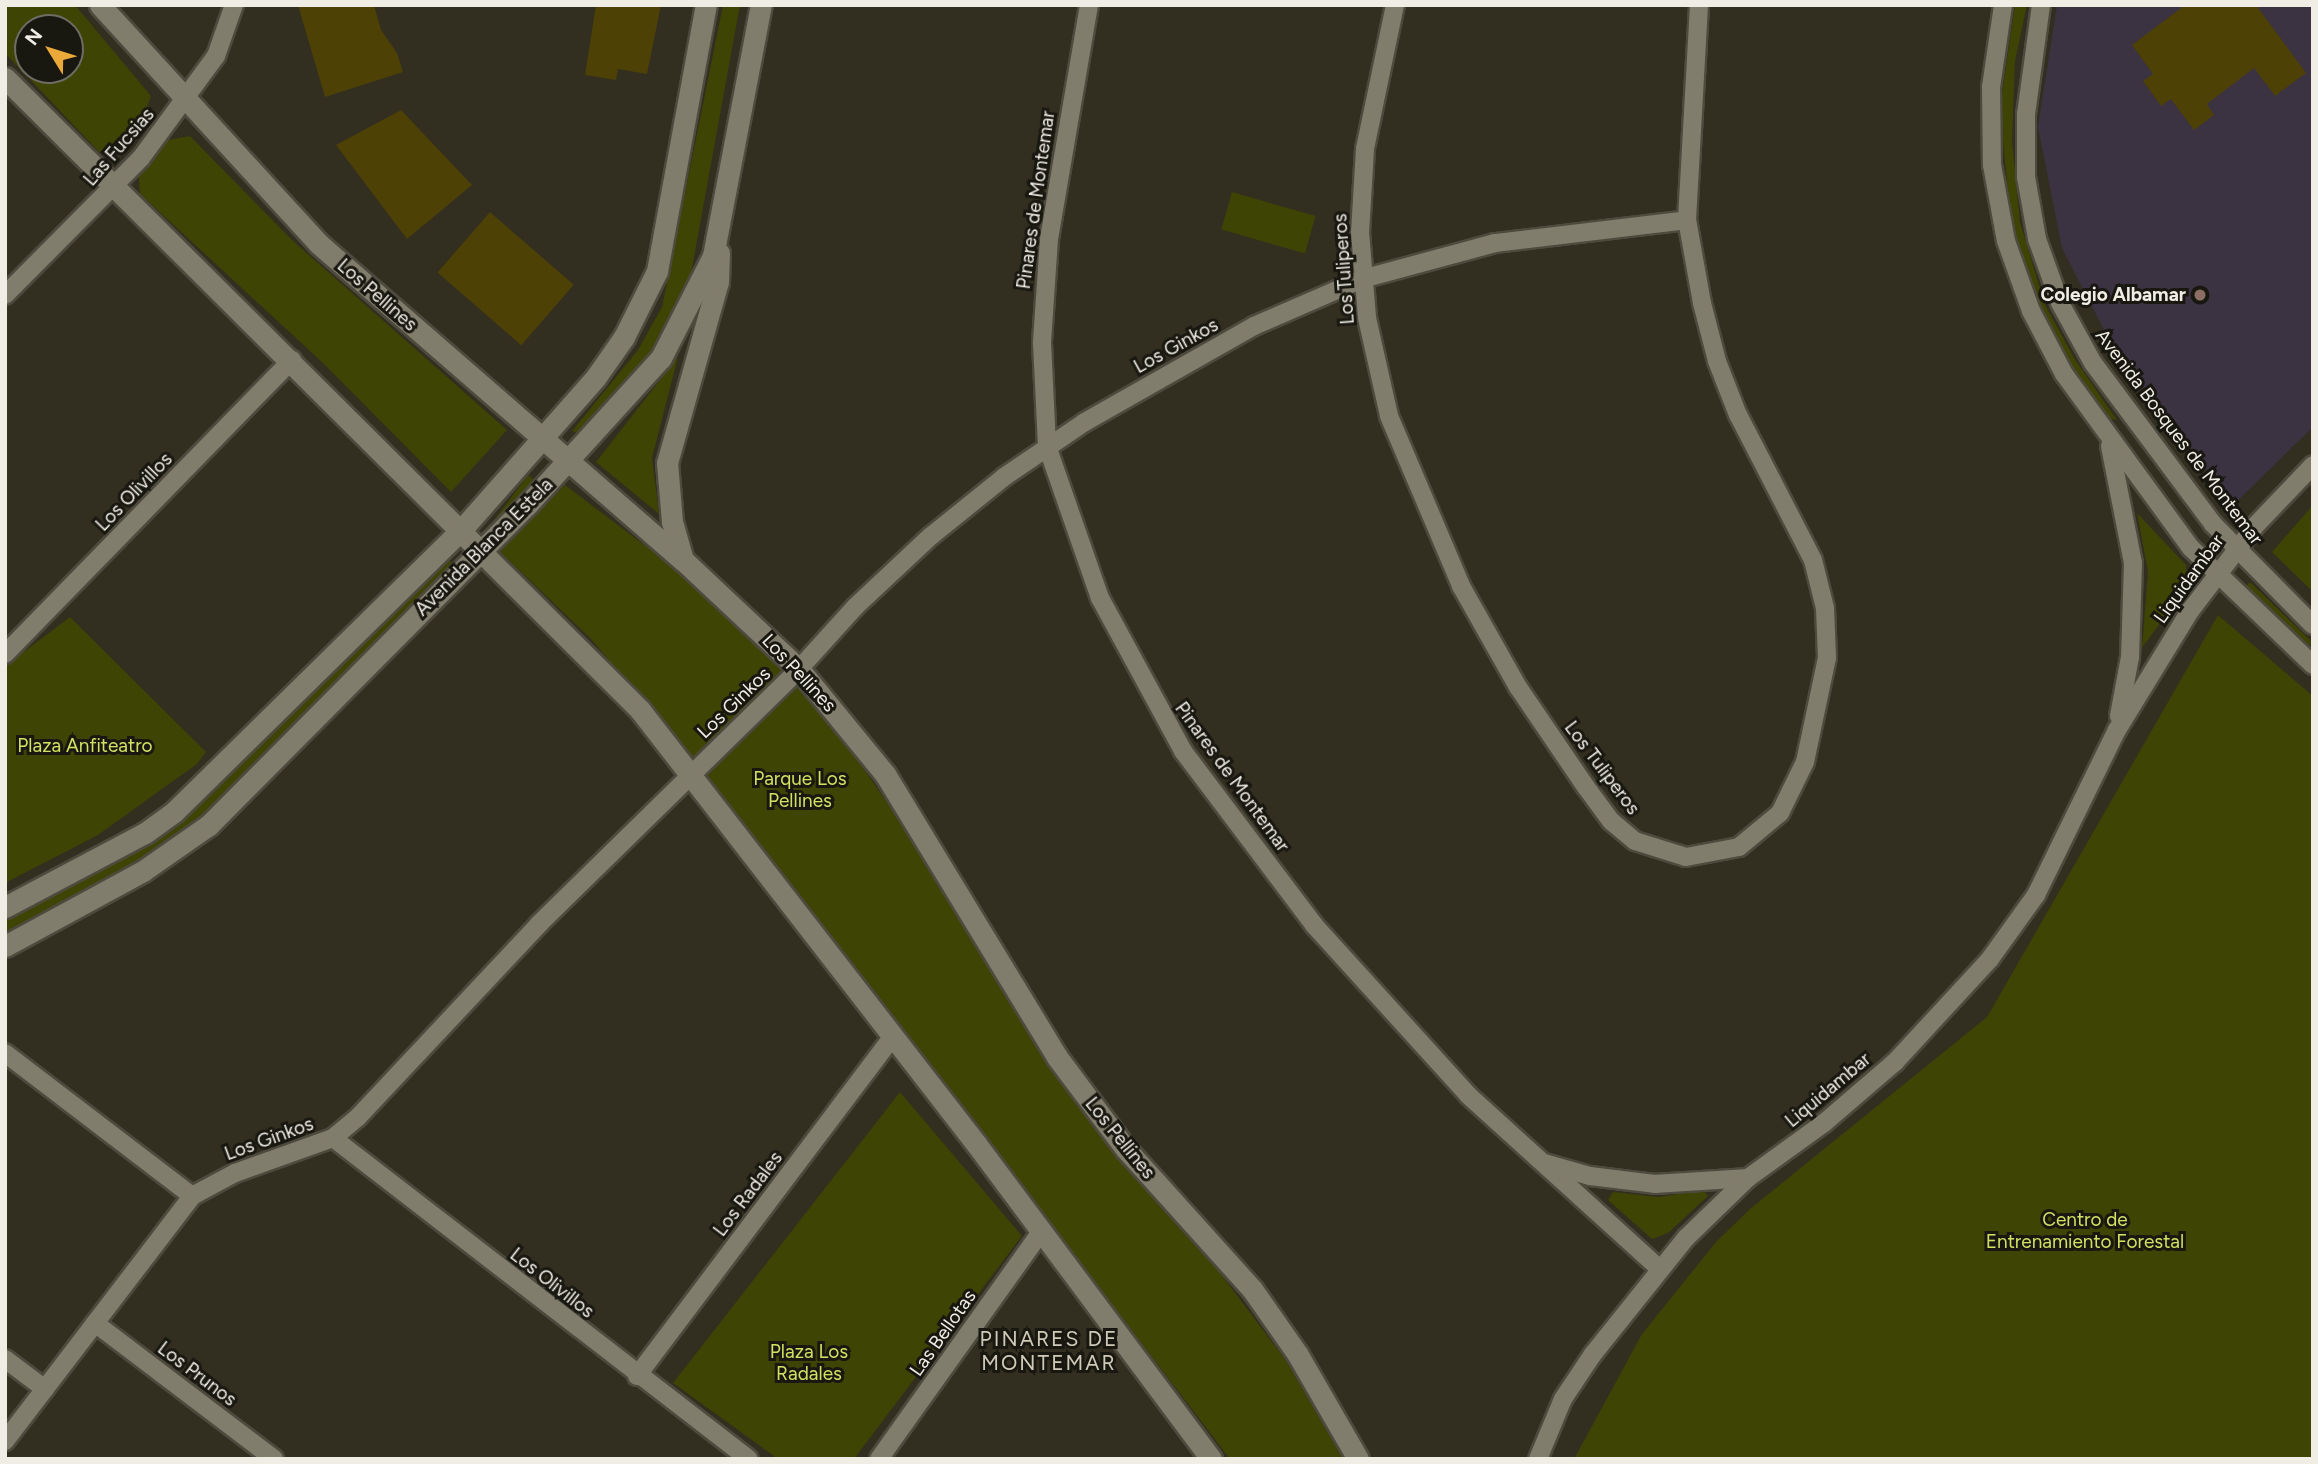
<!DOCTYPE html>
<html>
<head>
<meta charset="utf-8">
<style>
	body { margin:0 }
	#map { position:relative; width:2318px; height:1464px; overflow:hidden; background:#322e20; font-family:Figtree,sans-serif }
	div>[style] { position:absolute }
	.education>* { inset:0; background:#3b3242 }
	.green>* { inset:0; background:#3e4403; transform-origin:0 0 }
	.building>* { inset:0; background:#4d4106; transform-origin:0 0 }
	.roads { filter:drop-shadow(2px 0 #4d4a3e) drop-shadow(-2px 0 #4d4a3e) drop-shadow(0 2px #4d4a3e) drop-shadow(0 -2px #4d4a3e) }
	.street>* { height:18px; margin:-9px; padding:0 9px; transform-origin:9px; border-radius:9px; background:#817d6c }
	.secondary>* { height:21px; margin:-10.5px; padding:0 10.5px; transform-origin:10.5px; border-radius:10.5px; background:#817d6c }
	.dots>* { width:19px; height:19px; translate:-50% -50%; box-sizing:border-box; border:4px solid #181710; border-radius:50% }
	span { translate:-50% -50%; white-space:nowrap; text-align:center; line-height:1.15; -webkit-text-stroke:6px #181710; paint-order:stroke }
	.street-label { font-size:19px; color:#efede4 }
	.poi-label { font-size:19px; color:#efede4; font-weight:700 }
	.right { translate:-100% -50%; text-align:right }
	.park-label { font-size:19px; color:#d2e161 }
	.neighbourhood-label { font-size:21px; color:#cecab7; letter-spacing:2px }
	.frame { position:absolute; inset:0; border:7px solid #efede4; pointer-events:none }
	.north { position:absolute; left:14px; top:14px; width:70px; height:70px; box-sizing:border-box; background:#181710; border:2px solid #6e6d65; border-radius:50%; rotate:308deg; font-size:19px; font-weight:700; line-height:28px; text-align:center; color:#efede4 }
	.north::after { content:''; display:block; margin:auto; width:24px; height:32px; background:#eba93a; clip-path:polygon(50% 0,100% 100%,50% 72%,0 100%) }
</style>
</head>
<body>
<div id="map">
	<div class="education">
		<i style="clip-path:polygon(2057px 5px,2313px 5px,2313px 427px,2232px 506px,2110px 342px,2062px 248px,2038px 127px)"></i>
	</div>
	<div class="green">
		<i style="clip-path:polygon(evenodd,5px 5px,75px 5px,151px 96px,145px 113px,120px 146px,100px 153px,5px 53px,5px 5px,28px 28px,70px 28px,70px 70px,28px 70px,28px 28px)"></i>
		<i style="clip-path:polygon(723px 5px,740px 5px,691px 274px,655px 350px,581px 434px,572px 431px,638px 350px,662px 307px)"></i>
		<i style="clip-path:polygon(2015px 5px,2027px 5px,2015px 61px,2012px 141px,2020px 222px,2045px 305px,2076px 361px,2117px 420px,2103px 417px,2068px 366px,2038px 311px,2025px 272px,2009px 207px,2000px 106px)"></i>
		<i style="clip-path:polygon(190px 136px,292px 240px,507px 430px,451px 492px,323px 363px,140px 194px,138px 168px,162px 141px)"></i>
		<i style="left:1232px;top:192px;width:87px;height:39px;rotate:16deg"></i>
		<i style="clip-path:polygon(678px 357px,652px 458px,659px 514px,596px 462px)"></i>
		<i style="left:528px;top:475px;width:10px;height:58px;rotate:37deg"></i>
		<i style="clip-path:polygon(565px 485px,708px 593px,746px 629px,848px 746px,924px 856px,1044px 1060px,1120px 1161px,1215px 1266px,1287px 1362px,1343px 1459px,1230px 1459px,712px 783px,591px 639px,498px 550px)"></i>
		<i style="clip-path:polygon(2313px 505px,2313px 592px,2272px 552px)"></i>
		<i style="clip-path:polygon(2137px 513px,2186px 565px,2188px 585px,2142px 648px,2148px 572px)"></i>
		<i style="clip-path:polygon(444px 555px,454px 565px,196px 822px,148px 858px,5px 932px,5px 916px,151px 839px)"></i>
		<i style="left:2250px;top:582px;width:87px;height:8px;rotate:44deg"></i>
		<i style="clip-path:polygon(2218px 615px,2313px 696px,2313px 1459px,1574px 1459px,1642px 1334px,1716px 1242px,1750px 1209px,1987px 1017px)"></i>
		<i style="clip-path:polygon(70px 617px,206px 752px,197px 764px,98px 835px,5px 883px,5px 666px)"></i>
		<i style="clip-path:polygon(900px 1092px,1022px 1236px,854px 1459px,778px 1459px,673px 1383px)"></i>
		<i style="clip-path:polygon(1703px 1190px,1708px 1196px,1668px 1233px,1652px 1239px,1608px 1200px,1613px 1192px,1659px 1197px)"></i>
	</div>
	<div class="building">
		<i style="clip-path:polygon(298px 5px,374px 5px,381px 30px,397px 53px,403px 72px,325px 97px)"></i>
		<i style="clip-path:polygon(596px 5px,661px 5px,647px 74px,618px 69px,616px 80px,585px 75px)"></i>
		<i style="clip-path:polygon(2185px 5px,2256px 5px,2306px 73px,2275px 96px,2254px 68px,2207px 104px,2214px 115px,2194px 130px,2171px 99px,2161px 106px,2143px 81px,2153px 74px,2132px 45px)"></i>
		<i style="clip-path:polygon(401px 110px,472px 185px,407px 239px,336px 145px)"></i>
		<i style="left:490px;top:212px;width:111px;height:80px;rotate:41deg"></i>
	</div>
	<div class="roads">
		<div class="street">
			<i style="left:1089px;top:5px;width:237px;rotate:99.7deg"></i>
			<i style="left:1049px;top:239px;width:104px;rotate:93.9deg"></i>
			<i style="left:1042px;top:343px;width:103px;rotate:87.2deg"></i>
			<i style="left:1047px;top:446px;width:161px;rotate:70.8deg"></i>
			<i style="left:1100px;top:598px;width:174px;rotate:61.5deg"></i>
			<i style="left:1183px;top:751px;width:218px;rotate:53deg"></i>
			<i style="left:1314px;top:925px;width:229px;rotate:47.8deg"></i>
			<i style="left:1468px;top:1095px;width:258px;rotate:42.2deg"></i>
			<i style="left:1395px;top:5px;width:147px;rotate:101.8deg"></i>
			<i style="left:1365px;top:149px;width:83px;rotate:93.4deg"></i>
			<i style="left:1360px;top:232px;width:86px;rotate:85.3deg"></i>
			<i style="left:1367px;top:318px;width:100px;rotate:77.3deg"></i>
			<i style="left:1389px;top:416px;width:185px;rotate:67deg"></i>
			<i style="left:1461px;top:586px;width:116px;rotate:60.6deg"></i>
			<i style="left:1518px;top:687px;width:121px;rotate:55.8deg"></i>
			<i style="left:1586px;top:787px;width:42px;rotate:53.7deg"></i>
			<i style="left:1611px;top:821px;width:31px;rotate:40deg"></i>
			<i style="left:1635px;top:841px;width:53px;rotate:17.4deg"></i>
			<i style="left:1686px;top:857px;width:54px;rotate:-10.7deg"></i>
			<i style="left:1739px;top:847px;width:53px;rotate:-39.7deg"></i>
			<i style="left:1780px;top:813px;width:57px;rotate:-63.9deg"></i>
			<i style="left:1805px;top:762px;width:106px;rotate:-78.1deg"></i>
			<i style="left:1827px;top:658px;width:50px;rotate:-92.3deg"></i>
			<i style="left:1825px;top:608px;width:49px;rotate:-104deg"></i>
			<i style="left:1813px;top:560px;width:163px;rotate:-117.3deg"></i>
			<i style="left:1738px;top:415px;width:58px;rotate:-111.3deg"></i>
			<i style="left:1717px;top:361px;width:60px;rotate:-104.5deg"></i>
			<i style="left:1702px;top:303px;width:84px;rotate:-100.2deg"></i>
			<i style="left:1687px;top:220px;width:215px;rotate:-86.8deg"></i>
			<i style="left:2003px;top:5px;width:83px;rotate:98.3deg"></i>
			<i style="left:1991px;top:87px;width:78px;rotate:89.3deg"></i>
			<i style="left:1992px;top:165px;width:77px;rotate:79.6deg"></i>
			<i style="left:2006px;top:241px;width:74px;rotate:70.3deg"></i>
			<i style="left:2031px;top:311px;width:71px;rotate:62.4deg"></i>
			<i style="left:2064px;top:374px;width:215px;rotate:53.9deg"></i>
			<i style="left:2191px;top:548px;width:169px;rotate:43.8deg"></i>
			<i style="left:2041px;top:5px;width:110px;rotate:97.8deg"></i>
			<i style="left:2026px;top:114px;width:63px;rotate:90deg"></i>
			<i style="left:2026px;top:177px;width:63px;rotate:79.9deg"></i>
			<i style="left:2037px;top:239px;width:68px;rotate:70.2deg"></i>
			<i style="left:2060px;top:303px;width:68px;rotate:61.2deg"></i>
			<i style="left:2093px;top:363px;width:201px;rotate:53.3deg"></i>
			<i style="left:2213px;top:524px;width:142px;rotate:45.3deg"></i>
			<i style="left:5px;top:295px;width:193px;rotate:-45.2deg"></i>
			<i style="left:141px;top:158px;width:127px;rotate:-53.7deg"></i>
			<i style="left:216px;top:56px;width:54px;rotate:-70.6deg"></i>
			<i style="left:2110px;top:446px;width:119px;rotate:78.9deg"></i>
			<i style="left:2133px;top:563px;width:94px;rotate:91.8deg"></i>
			<i style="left:2130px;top:657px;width:60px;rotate:100.6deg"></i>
			<i style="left:5px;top:654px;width:411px;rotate:-45.7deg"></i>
			<i style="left:5px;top:1053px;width:235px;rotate:37.4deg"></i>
			<i style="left:333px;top:1138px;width:525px;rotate:37.66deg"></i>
			<i style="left:1544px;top:1163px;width:48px;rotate:15.8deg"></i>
			<i style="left:1590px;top:1176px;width:65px;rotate:7deg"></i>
			<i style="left:1655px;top:1184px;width:93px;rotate:-3.7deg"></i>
			<i style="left:95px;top:1323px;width:225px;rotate:37.2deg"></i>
			<i style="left:5px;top:1359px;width:50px;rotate:36.9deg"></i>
			<i style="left:637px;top:1376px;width:426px;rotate:-53deg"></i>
			<i style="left:5px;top:1441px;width:308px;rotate:-52.6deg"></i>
			<i style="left:192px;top:1196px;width:49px;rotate:-28.1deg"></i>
			<i style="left:235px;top:1173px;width:104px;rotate:-19.7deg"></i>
			<i style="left:333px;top:1138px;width:33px;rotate:-40deg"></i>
			<i style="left:358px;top:1117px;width:265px;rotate:-46.8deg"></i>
			<i style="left:539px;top:924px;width:364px;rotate:-44.4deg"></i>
			<i style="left:799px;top:669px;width:84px;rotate:-47.9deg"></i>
			<i style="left:855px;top:607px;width:104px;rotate:-43.1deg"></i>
			<i style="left:931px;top:536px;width:94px;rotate:-38.9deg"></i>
			<i style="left:1004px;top:477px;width:98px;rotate:-34.2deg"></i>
			<i style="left:1085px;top:422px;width:194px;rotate:-29.6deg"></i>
			<i style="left:1254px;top:326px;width:118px;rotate:-23.5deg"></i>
			<i style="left:1362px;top:279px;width:138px;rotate:-15.1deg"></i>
			<i style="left:1495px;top:243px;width:193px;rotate:-6.8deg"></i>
			<i style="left:879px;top:1459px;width:279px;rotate:-54.5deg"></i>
			<i style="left:1538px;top:1459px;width:65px;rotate:-67.4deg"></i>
			<i style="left:1563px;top:1399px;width:54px;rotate:-56.3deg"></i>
			<i style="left:1593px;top:1354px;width:149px;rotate:-51.3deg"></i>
			<i style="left:1686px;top:1238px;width:86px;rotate:-44.1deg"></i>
			<i style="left:1748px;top:1178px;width:94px;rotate:-35.9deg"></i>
			<i style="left:1824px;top:1123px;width:94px;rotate:-40.7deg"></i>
			<i style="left:1895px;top:1062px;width:140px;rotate:-47.3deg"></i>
			<i style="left:1990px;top:959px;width:79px;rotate:-54.3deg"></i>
			<i style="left:2036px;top:895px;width:184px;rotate:-63.9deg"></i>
			<i style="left:2117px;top:730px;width:140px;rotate:-58.5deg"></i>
			<i style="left:2190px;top:611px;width:107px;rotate:-52.6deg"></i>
			<i style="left:2255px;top:526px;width:84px;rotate:-46.4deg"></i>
		</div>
		<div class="secondary">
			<i style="left:100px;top:5px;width:324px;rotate:47.5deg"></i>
			<i style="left:319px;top:244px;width:482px;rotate:41deg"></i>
			<i style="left:683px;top:560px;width:159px;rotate:43.2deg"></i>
			<i style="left:799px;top:669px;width:136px;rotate:50.7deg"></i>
			<i style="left:885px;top:774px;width:331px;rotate:58.7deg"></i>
			<i style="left:1057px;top:1057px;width:114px;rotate:53.2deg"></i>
			<i style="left:1125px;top:1148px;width:190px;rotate:48deg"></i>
			<i style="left:1252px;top:1289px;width:80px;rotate:55.1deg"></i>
			<i style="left:1298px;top:1355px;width:120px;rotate:60deg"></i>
			<i style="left:5px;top:78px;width:896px;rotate:44.86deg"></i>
			<i style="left:640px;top:710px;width:550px;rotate:52.23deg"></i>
			<i style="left:977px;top:1145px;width:392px;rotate:53.3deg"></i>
			<i style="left:683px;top:560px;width:40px;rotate:-106deg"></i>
			<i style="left:672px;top:522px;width:59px;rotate:-94.8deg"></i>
			<i style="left:667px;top:463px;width:188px;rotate:-74.3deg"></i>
			<i style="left:718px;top:282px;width:29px;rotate:-88deg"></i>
			<i style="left:5px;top:907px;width:158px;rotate:-27.9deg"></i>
			<i style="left:145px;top:833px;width:37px;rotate:-36deg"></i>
			<i style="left:175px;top:811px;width:404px;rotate:-44.5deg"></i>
			<i style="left:463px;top:528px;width:201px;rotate:-48.6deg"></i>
			<i style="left:596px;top:377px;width:49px;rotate:-55deg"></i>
			<i style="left:624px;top:337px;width:74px;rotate:-63.4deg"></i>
			<i style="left:657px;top:271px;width:270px;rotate:-79.6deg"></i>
			<i style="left:5px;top:946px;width:157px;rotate:-28.5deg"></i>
			<i style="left:143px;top:871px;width:80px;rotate:-34.9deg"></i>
			<i style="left:209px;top:825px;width:453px;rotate:-45.2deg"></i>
			<i style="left:528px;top:504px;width:197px;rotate:-47.7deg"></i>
			<i style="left:661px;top:358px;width:114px;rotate:-63deg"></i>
			<i style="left:713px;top:256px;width:256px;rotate:-79.2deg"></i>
		</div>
	</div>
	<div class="dots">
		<i style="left:2200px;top:295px;background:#8d6e63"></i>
	</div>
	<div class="street-label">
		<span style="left:119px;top:147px;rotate:-49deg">Las Fucsias</span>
		<span style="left:1036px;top:200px;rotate:-82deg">Pinares de Montemar</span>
		<span style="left:1344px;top:269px;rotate:-94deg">Los Tuliperos</span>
		<span style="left:377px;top:295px;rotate:41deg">Los Pellines</span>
		<span style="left:1176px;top:346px;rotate:-29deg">Los Ginkos</span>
		<span style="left:2179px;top:437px;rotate:53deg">Avenida Bosques de Montemar</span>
		<span style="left:134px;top:492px;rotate:-46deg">Los Olivillos</span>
		<span style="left:484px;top:547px;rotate:-45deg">Avenida Blanca Estela</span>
		<span style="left:2189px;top:579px;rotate:-54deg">Liquidambar</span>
		<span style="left:799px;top:673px;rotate:47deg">Los Pellines</span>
		<span style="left:734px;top:703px;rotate:-44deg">Los Ginkos</span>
		<span style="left:1602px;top:768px;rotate:53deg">Los Tuliperos</span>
		<span style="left:1232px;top:777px;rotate:54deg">Pinares de Montemar</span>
		<span style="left:1828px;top:1090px;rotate:-40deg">Liquidambar</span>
		<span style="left:1120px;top:1138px;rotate:51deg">Los Pellines</span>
		<span style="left:269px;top:1139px;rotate:-20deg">Los Ginkos</span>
		<span style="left:748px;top:1194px;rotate:-53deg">Los Radales</span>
		<span style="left:552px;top:1283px;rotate:38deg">Los Olivillos</span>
		<span style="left:943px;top:1333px;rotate:-55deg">Las Bellotas</span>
		<span style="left:197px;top:1374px;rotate:37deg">Los Prunos</span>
	</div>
	<div class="poi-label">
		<span class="right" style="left:2186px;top:295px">Colegio Albamar</span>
	</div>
	<div class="park-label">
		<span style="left:85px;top:746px">Plaza Anfiteatro</span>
		<span style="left:800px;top:790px">Parque Los<br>Pellines</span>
		<span style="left:2085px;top:1231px">Centro de<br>Entrenamiento Forestal</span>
		<span style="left:809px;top:1363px">Plaza Los<br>Radales</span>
	</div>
	<div class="neighbourhood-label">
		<span style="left:1049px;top:1351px">PINARES DE<br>MONTEMAR</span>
	</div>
	<div class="frame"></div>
	<div class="north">N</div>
</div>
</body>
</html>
